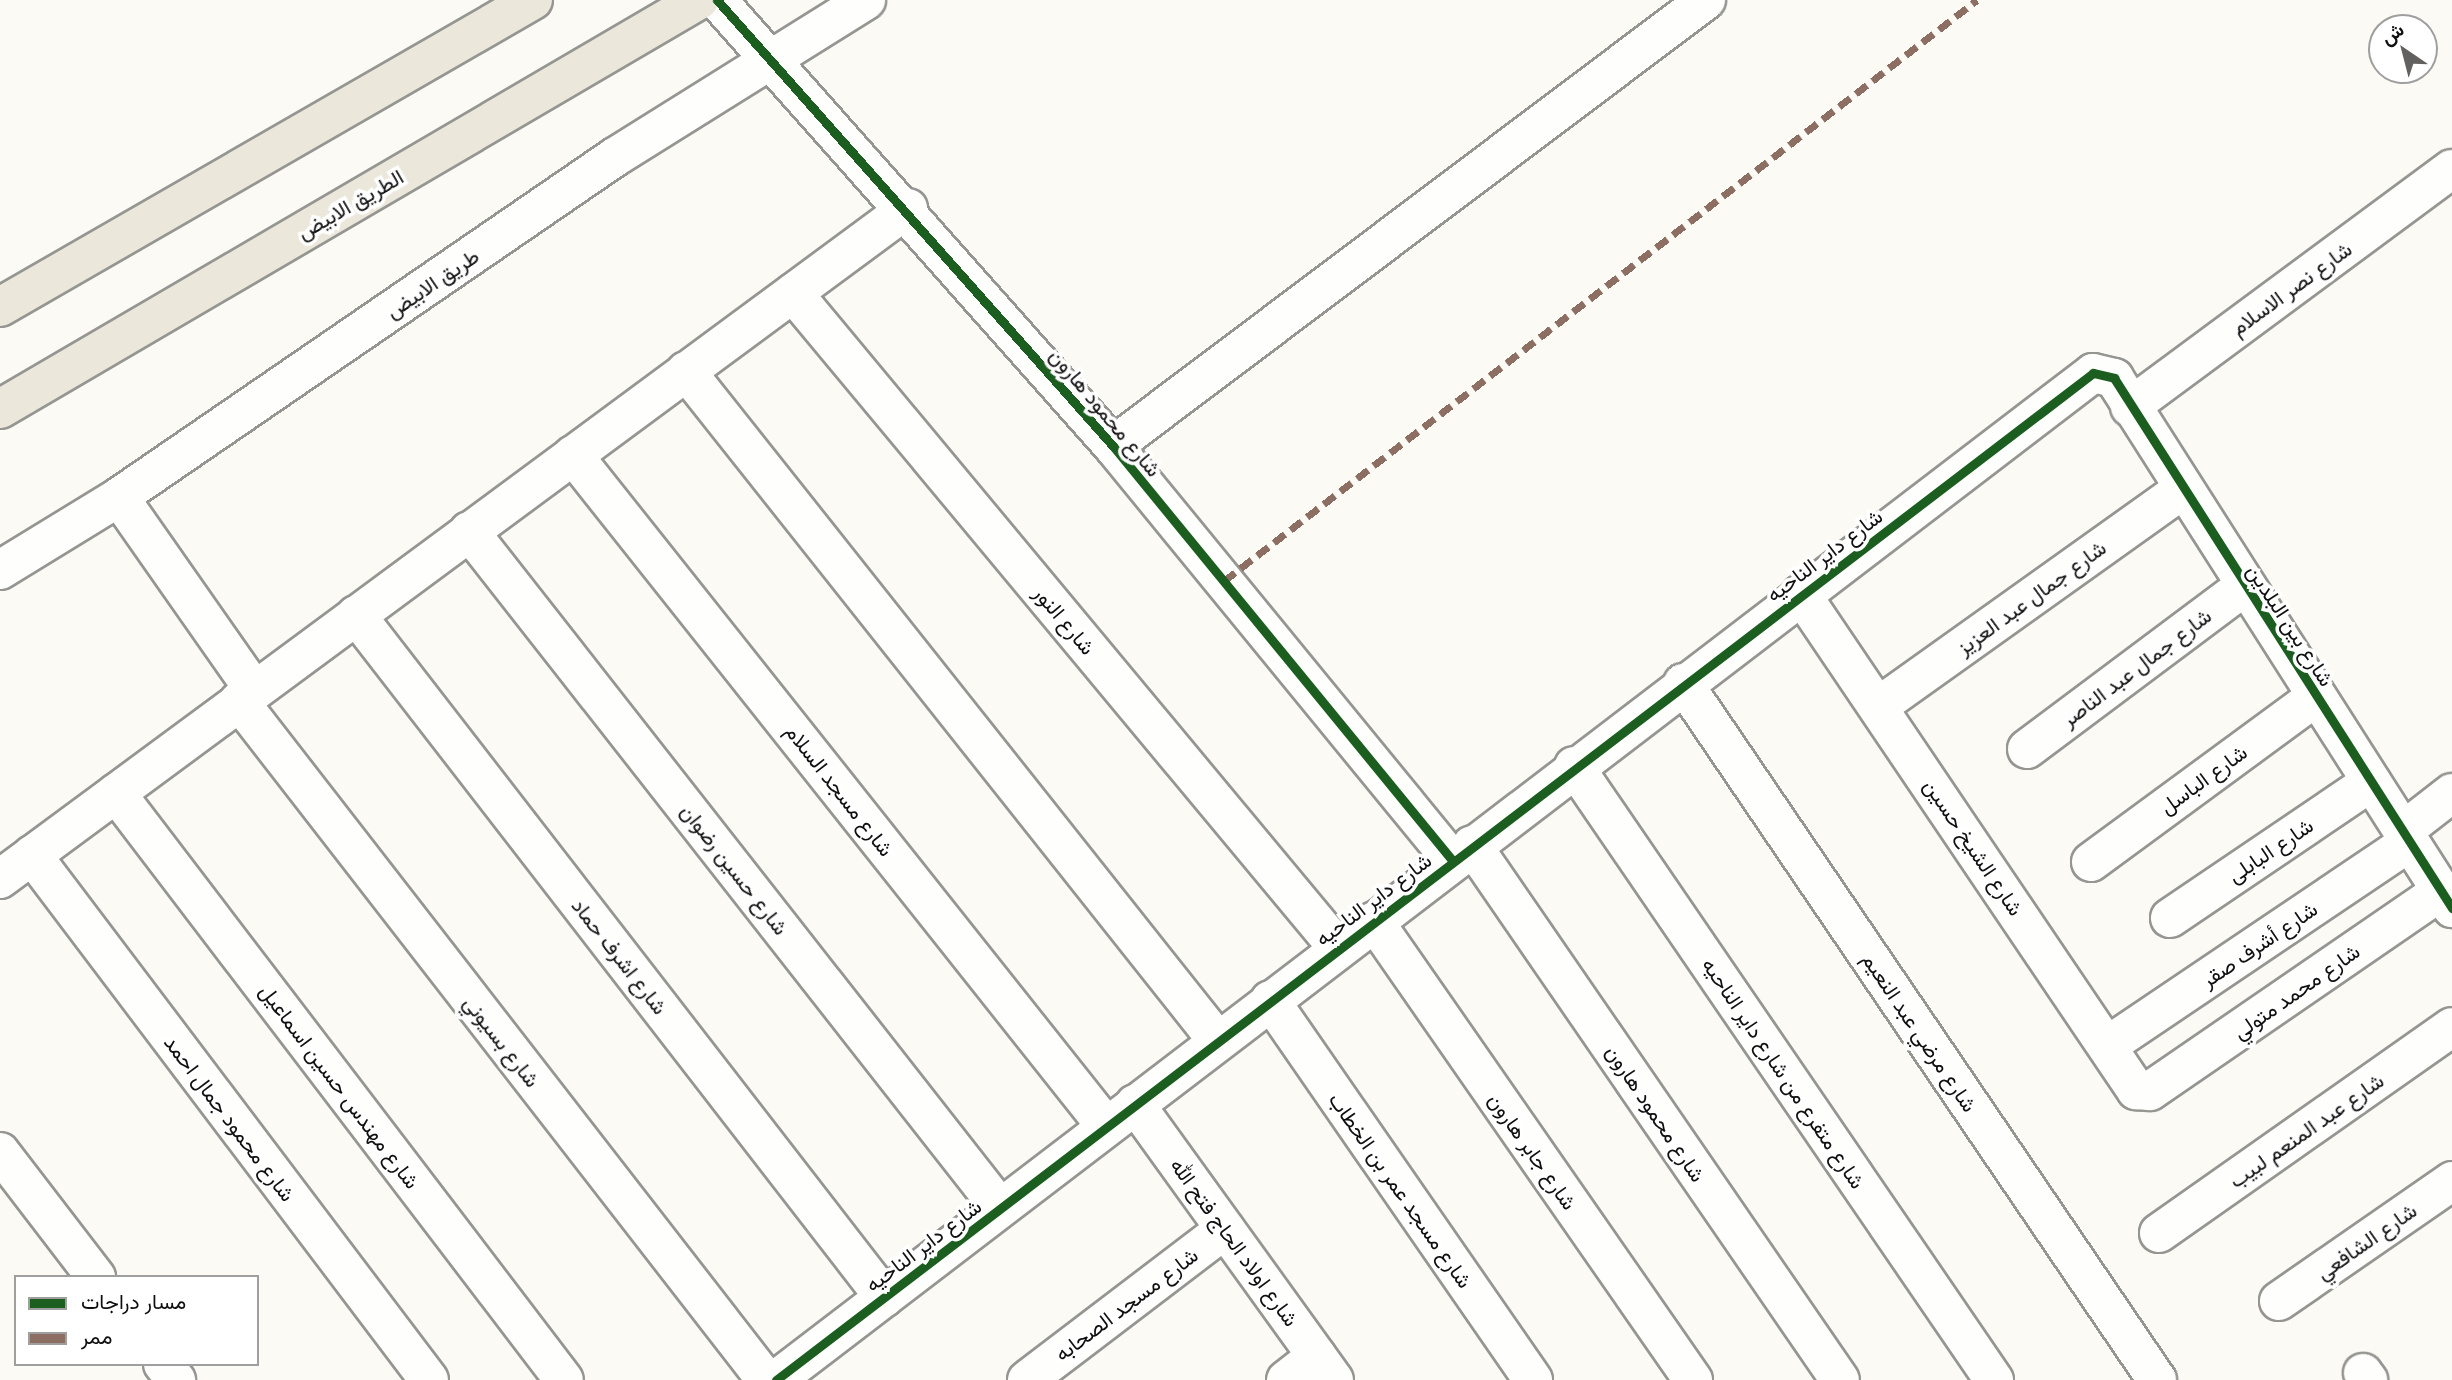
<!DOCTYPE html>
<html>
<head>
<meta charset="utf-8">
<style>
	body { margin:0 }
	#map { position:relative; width:2452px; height:1380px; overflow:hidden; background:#fbfaf4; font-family:"PT Serif",Vazirmatn,serif }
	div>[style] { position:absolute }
	.roads { filter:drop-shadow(2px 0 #959592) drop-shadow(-2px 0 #959592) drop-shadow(0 2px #959592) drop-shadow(0 -2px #959592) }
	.minor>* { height:38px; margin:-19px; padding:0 19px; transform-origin:19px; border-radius:19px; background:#fefefd }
	.major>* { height:38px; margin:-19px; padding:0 19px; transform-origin:19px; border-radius:19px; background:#ebe7db }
	.quiet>* { height:7px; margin-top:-3.5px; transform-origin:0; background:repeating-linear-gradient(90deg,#8d6e63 0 14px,transparent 0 21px) }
	.cycleway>* { height:9px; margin:-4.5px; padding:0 4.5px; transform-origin:4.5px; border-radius:4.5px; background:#1b5e20 }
	span { translate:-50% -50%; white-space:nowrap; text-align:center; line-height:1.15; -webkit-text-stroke:7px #fff; paint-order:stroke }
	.street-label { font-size:21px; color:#0f0f0f }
	.legend { position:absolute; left:14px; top:1275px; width:245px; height:91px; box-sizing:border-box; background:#fff; border:2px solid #9f9f9f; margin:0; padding:9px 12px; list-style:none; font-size:21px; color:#0f0f0f }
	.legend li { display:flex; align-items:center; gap:14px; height:35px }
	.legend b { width:35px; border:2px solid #9f9f9f }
	.north { position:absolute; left:2368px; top:14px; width:70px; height:70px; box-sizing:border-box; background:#fff; border:2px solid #9f9f9f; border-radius:50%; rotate:325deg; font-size:19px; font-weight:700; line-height:28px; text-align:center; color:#0f0f0f }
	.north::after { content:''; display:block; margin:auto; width:24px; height:32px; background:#62615f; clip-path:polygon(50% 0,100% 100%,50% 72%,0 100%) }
</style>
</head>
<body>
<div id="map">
	<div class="roads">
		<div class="minor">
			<i style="left:717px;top:0;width:596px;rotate:48.4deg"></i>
			<i style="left:1113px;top:446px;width:535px;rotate:50.69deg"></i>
			<i style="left:793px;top:293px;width:852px;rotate:50.24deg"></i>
			<i style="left:686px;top:371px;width:854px;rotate:51.56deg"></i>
			<i style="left:2130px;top:407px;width:400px;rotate:-36.5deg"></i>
			<i style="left:1113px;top:446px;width:742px;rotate:-36.95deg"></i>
			<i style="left:573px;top:455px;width:857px;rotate:51.54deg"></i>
			<i style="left:119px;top:497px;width:236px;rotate:55deg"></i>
			<i style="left:469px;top:531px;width:860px;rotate:51.89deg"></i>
			<i style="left:0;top:570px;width:140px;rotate:-31.5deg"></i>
			<i style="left:119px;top:497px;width:601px;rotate:-34.43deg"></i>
			<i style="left:615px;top:157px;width:296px;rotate:-32deg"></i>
			<i style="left:1801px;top:594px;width:599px;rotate:55.96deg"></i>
			<i style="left:2136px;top:1090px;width:14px;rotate:4deg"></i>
			<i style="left:2150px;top:1091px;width:353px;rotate:-34.5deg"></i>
			<i style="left:356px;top:615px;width:863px;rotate:52.25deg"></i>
			<i style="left:1683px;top:683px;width:843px;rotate:55.78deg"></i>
			<i style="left:239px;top:701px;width:860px;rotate:52.18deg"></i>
			<i style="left:1879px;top:706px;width:374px;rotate:-35.5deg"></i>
			<i style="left:2027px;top:749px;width:272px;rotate:-36.8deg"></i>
			<i style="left:1574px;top:766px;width:744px;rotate:55.63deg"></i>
			<i style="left:116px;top:793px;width:738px;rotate:52.65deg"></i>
			<i style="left:2403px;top:831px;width:62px;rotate:-37.8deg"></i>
			<i style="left:1472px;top:845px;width:649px;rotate:55.48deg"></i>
			<i style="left:32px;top:855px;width:658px;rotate:52.9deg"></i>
			<i style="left:2091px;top:862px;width:279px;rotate:-36.3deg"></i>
			<i style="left:0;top:879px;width:1129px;rotate:-36.46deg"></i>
			<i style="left:2170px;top:918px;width:243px;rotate:-34.1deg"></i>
			<i style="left:1374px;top:921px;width:559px;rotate:55.2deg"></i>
			<i style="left:1270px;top:1000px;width:462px;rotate:55.3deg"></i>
			<i style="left:2107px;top:1046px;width:365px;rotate:-34deg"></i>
			<i style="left:1135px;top:1104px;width:340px;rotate:54.2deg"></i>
			<i style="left:0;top:1152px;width:158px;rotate:52.5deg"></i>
			<i style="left:2159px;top:1233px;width:358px;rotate:-35.1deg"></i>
			<i style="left:2279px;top:1301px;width:211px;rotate:-34.7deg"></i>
			<i style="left:163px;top:1364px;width:21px;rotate:51deg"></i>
			<i style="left:2363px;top:1373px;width:9px;rotate:54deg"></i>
			<i style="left:776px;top:1380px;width:1658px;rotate:-37.4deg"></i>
			<i style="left:2093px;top:373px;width:22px;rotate:13deg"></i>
			<i style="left:2114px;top:378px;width:629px;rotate:57.47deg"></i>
			<i style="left:1027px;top:1380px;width:249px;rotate:-37.3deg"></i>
			<i style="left:1286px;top:1380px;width:39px;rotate:-38deg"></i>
		</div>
		<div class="major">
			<i style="left:0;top:307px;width:615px;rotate:-29.94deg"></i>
			<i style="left:0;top:409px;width:810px;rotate:-30.33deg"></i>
		</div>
	</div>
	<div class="quiet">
		<i style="left:1224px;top:581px;width:951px;rotate:-37.65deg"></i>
	</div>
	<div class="cycleway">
		<i style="left:717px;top:0;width:596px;rotate:48.4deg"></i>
		<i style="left:1113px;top:446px;width:535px;rotate:50.69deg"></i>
		<i style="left:776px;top:1380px;width:1658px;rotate:-37.4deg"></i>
		<i style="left:2093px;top:373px;width:22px;rotate:13deg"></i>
		<i style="left:2114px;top:378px;width:629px;rotate:57.47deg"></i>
	</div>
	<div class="street-label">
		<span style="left:350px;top:204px;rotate:-30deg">الطريق الابيض</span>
		<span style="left:432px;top:283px;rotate:-34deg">طريق الابيض</span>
		<span style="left:2291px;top:288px;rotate:-36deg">شارع نصر الاسلام</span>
		<span style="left:1106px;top:412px;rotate:50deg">شارع محمود هارون</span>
		<span style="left:1824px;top:555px;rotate:-37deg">شارع داير الناحيه</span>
		<span style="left:2031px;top:597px;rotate:-36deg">شارع جمال عبد العزيز</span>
		<span style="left:1065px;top:620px;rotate:50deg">شارع النور</span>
		<span style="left:2291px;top:625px;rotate:57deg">شارع بين البلدين</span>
		<span style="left:2136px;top:667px;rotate:-37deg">شارع جمال عبد الناصر</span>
		<span style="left:2203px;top:779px;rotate:-36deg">شارع الباسل</span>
		<span style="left:840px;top:790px;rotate:52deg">شارع مسجد السلام</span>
		<span style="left:1974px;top:847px;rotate:56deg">شارع الشيخ حسين</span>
		<span style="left:2270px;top:850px;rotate:-34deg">شارع البابلى</span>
		<span style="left:735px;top:869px;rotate:52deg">شارع حسين رضوان</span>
		<span style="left:1373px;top:899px;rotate:-37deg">شارع داير الناحيه</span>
		<span style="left:2259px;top:944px;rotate:-34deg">شارع أشرف صقر</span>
		<span style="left:620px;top:956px;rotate:52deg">شارع اشرف حماد</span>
		<span style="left:2296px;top:991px;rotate:-35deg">شارع محمد متولي</span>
		<span style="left:1920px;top:1032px;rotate:56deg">شارع مرضي عبد النعيم</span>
		<span style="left:502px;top:1041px;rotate:52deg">شارع بسيوني</span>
		<span style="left:1784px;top:1073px;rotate:56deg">شارع متفرع من شارع داير الناحيه</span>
		<span style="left:340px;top:1086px;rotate:53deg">شارع مهندس حسين اسماعيل</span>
		<span style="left:1656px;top:1113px;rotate:56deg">شارع محمود هارون</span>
		<span style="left:230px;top:1118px;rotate:53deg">شارع محمود جمال احمد</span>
		<span style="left:2306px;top:1130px;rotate:-35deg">شارع عبد المنعم لبيب</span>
		<span style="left:1533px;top:1151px;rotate:55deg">شارع جابر هارون</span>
		<span style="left:1401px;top:1190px;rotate:55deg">شارع مسجد عمر بن الخطاب</span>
		<span style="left:2366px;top:1241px;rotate:-35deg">شارع الشافعي</span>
		<span style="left:1235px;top:1242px;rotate:54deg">شارع اولاد الحاج فتح الله</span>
		<span style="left:923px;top:1245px;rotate:-37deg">شارع داير الناحيه</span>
		<span style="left:1126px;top:1304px;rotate:-37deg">شارع مسجد الصحابه</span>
	</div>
	<ul class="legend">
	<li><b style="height:9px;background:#1b5e20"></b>مسار دراجات</li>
	<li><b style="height:9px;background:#8d6e63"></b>ممر</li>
	</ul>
	<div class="north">ش</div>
</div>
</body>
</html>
